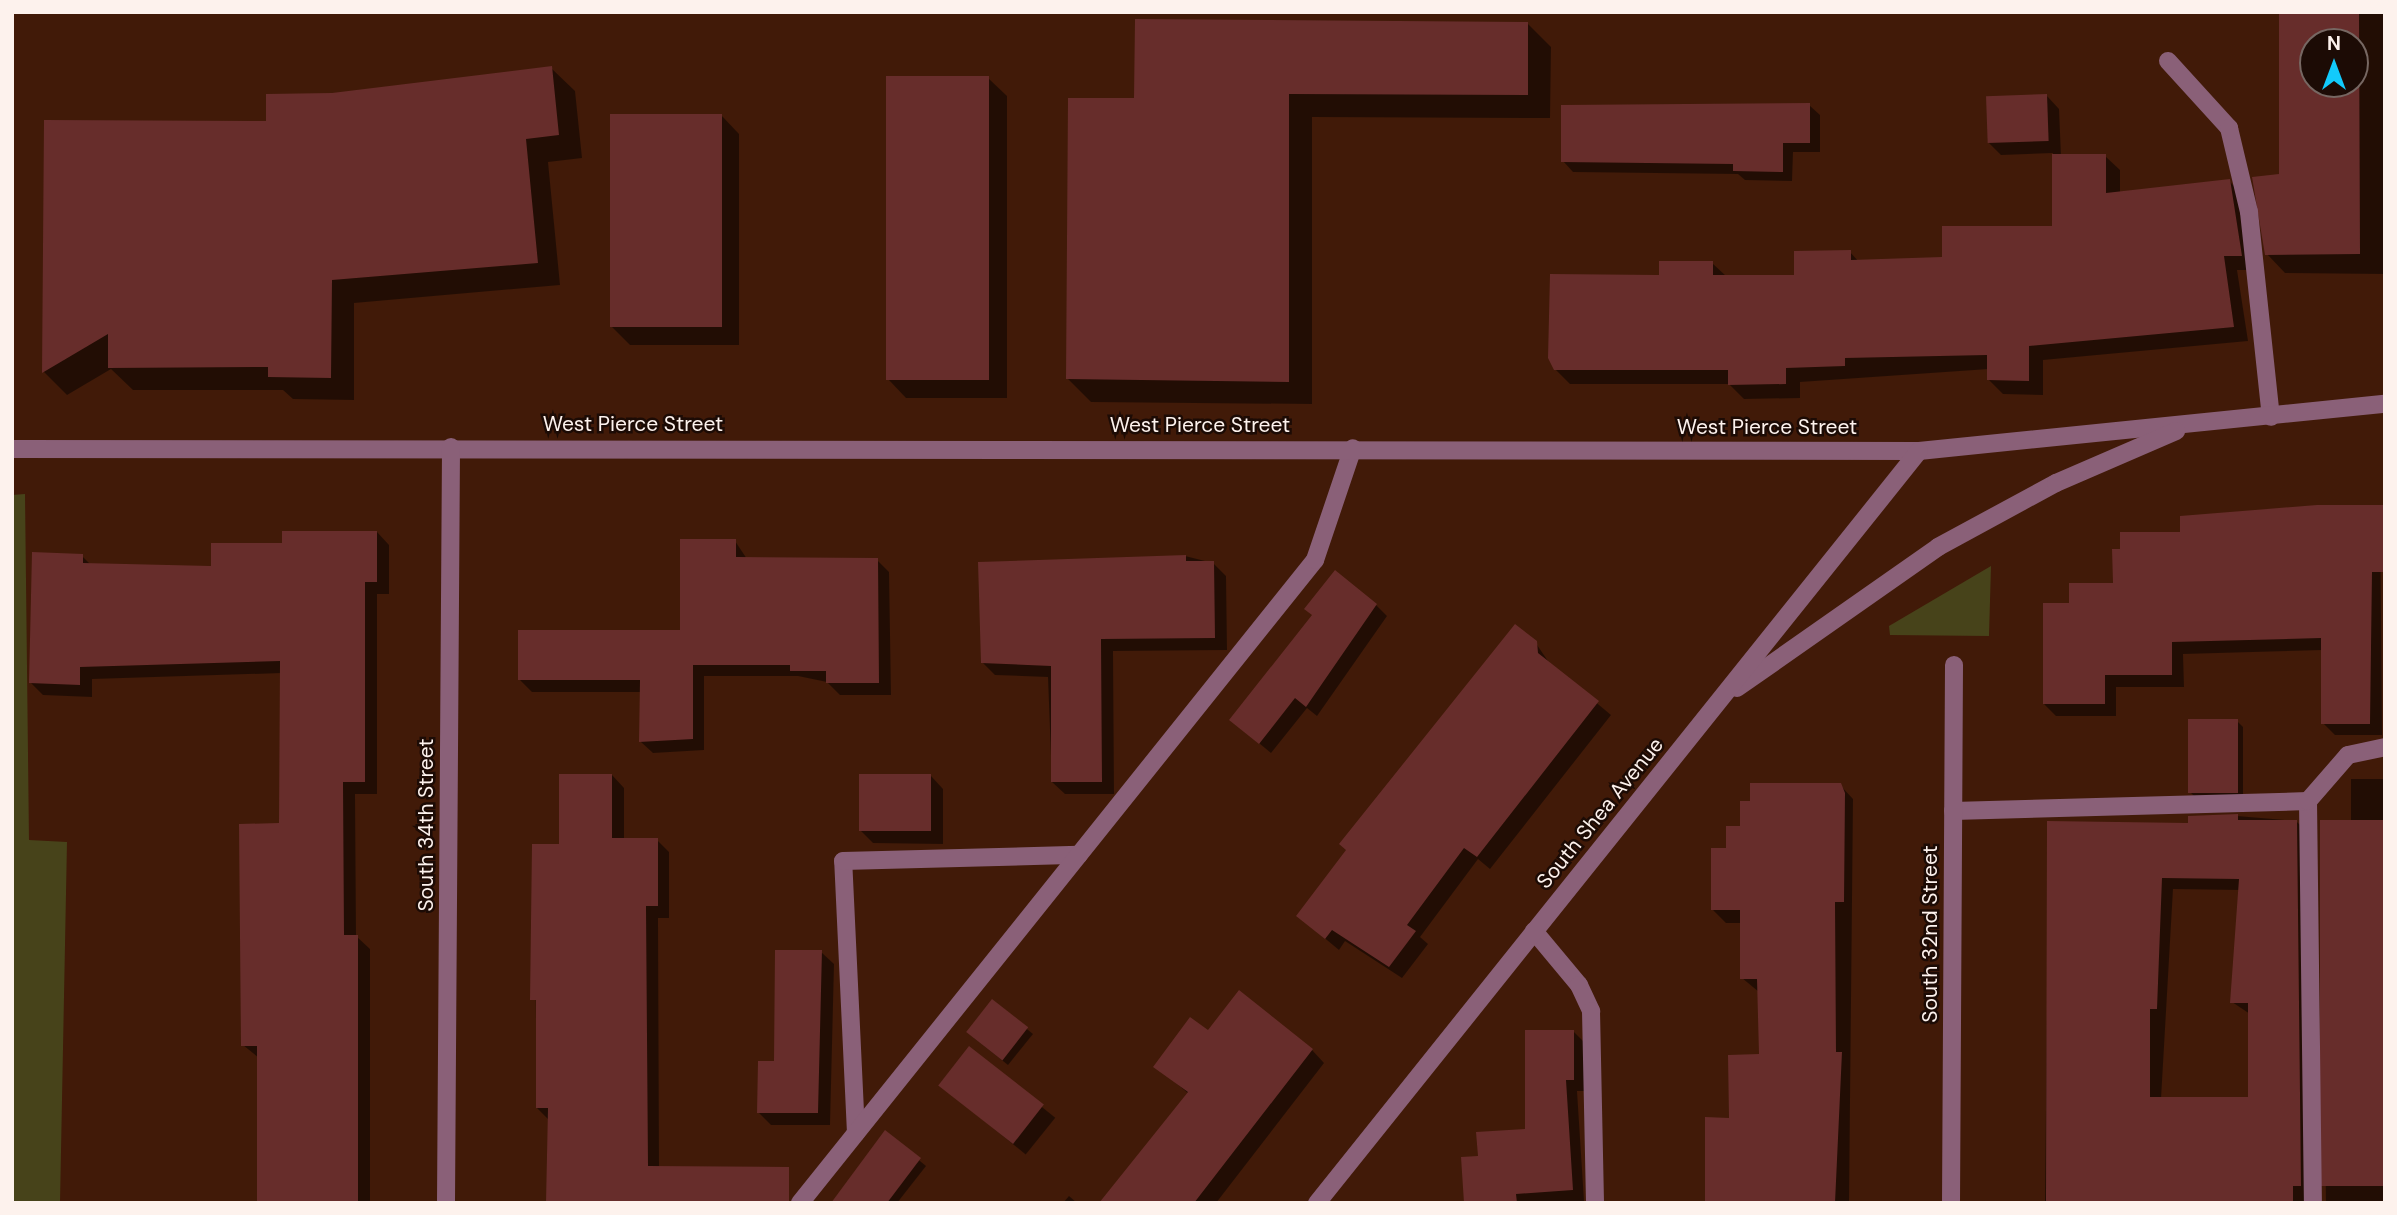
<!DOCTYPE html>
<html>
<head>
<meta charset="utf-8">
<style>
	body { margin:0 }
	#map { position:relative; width:2397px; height:1215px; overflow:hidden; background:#411a08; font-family:"DM Sans",sans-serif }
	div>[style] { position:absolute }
	.green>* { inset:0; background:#47431a }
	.shadow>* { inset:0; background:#0007; transform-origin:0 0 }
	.building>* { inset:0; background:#672d2b; transform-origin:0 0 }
	.service>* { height:18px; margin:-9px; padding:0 9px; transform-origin:9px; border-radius:9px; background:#8a6078 }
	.minor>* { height:18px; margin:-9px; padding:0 9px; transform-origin:9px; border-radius:9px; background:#8a6078 }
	span { translate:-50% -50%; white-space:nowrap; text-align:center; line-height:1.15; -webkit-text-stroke:5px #1c0b05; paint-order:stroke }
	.street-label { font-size:21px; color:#fdf2ed }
	.frame { position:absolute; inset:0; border:14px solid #fdf2ed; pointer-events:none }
	.north { position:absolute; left:2299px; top:28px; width:70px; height:70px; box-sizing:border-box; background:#1c0b05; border:2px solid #766762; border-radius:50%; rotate:0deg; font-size:19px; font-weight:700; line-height:28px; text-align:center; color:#fdf2ed }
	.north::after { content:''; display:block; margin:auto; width:24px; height:32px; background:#12cafb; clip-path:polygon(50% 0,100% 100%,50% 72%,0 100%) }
</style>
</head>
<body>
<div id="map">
	<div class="green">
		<i style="clip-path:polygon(25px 494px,29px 840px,67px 842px,60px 1203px,12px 1203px,12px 495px)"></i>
		<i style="clip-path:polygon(1991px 566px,1989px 636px,1890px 635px,1889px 626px)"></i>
	</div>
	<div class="shadow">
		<i style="clip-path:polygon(evenodd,2281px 12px,2385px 12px,2385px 274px,2285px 273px,2267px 254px,2281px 176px,2281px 12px,2313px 42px,2355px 42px,2355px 84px,2313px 84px,2313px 42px)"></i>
		<i style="clip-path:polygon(1528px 24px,1551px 47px,1550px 118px,1312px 117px,1312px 404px,1091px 402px,1068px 379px,1136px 100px)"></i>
		<i style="clip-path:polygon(551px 68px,575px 91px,582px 158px,548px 162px,560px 285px,354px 303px,354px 400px,293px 399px,283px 390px,133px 390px,111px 369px,67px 395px,44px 372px,45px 122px,267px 123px,332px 94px)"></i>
		<i style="clip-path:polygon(988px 78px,1007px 96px,1007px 398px,906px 398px,888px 379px)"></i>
		<i style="clip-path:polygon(2047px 96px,2059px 109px,2061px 156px,2105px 156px,2120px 170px,2120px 193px,2229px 181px,2244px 196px,2256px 270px,2237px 270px,2248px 341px,2043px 360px,2043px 395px,2003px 394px,1988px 379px,1989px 369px,1800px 382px,1800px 398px,1744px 399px,1729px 384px,1570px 384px,1555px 369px,1661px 277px,1712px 263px,1726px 276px,1796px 276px,1850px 252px,1859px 262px,1943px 259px,2053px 228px,2053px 153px,2001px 155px,1988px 142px)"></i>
		<i style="clip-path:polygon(1809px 105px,1820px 115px,1820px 152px,1793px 152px,1792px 181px,1745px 180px,1738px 174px,1573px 172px,1563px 161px)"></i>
		<i style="clip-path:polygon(721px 115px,739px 134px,739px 345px,630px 345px,611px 326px)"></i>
		<i style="clip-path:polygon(2380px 497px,2382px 735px,2335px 735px,2323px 723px,2323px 650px,2183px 654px,2184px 687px,2116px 687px,2116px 716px,2056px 716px,2044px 704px,2070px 605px,2115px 585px,2181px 534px,2380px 506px)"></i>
		<i style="clip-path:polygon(377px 532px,389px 545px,389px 594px,377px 594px,377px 794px,355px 794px,356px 936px,370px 949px,370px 1203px,257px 1203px,259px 1058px,243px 1045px,281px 825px,282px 673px,92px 679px,92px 697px,43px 695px,31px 683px,82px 556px,91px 565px,213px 568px,284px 544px)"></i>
		<i style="clip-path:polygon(735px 541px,747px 559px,877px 560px,889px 572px,891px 695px,840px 695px,827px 682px,798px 676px,704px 676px,704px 750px,653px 753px,641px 742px,641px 692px,532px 692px,520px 680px,681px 631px)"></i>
		<i style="clip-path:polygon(1185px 556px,1213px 563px,1226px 576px,1227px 650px,1113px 651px,1114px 794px,1065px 794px,1052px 782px,1048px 677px,995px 675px,983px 663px)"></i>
		<i style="clip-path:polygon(1376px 605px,1387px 616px,1317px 716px,1307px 708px,1271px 753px,1231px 720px)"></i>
		<i style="clip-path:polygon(1535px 642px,1550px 664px,1611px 715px,1490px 869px,1478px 859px,1420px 937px,1428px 944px,1402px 978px,1345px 941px,1339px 950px,1298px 916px)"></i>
		<i style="clip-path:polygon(2237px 721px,2243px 727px,2243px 797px,2196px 798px,2190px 792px)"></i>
		<i style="clip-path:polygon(612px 775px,624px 788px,624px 840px,657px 840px,669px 852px,669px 918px,658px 918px,659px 1168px,548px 1203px,549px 1120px,537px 1108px,534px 846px,561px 846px)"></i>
		<i style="clip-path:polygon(931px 776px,943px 789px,943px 844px,873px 843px,860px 830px)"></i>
		<i style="clip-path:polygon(2351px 779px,2385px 779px,2385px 1203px,2326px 1203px,2321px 821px,2351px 821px)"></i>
		<i style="clip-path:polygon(1840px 785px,1853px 799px,1849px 1203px,1706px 1203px,1731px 1119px,1761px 1056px,1759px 992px,1742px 978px,1742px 923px,1726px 923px,1713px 910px,1728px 849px,1741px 828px)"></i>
		<i style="clip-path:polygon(evenodd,2237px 816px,2296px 821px,2308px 833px,2313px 1203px,2045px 1203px,2049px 823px,2190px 825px,2237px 816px,2173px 889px,2240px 890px,2232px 1002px,2250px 1014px,2250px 1099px,2161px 1099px,2173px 889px)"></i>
		<i style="clip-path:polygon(821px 952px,834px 964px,830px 1125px,771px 1125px,759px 1113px)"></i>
		<i style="clip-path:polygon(992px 1001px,1033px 1034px,1008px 1065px,974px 1038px)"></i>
		<i style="clip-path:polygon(1573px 1031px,1585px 1043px,1585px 1091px,1577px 1091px,1584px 1201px,1437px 1203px,1466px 1201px,1479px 1158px,1527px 1130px)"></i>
		<i style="clip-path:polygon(1208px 1032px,1312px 1050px,1324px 1063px,1216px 1203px,1101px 1203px,1189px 1094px,1156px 1066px)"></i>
		<i style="left:969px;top:1048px;width:111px;height:47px;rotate:39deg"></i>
		<i style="clip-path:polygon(886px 1133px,926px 1166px,897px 1203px,832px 1203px)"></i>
		<i style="clip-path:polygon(1069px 1196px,1077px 1203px,1063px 1203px)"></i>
	</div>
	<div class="building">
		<i style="clip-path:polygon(evenodd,2279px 12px,2359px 12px,2360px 254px,2265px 255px,2252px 177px,2279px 174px,2279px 12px,2313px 42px,2355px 42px,2355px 84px,2313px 84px,2313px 42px)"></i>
		<i style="clip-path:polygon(1135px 19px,1528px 22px,1528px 95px,1289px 94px,1289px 382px,1066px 379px,1068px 98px,1134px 98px)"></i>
		<i style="clip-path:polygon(552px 66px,559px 135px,526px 139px,538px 263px,332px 280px,331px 378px,268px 377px,268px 367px,108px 368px,108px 334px,42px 373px,44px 120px,266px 121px,266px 94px,332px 93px)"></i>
		<i style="left:886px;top:76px;width:103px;height:304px"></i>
		<i style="left:2047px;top:94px;width:47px;height:61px;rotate:88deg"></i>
		<i style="clip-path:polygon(1810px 103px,1810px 143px,1783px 143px,1783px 172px,1733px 171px,1733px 164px,1561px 162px,1561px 105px)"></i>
		<i style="left:610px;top:114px;width:112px;height:213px"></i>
		<i style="clip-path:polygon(2052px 154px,2106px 154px,2106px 193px,2230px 179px,2242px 256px,2224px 256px,2234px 327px,2029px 346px,2029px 381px,1987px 380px,1987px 355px,1845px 358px,1845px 366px,1786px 368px,1786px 384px,1728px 385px,1728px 370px,1554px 370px,1548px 358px,1550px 274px,1659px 275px,1659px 261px,1713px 261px,1713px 275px,1794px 275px,1794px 251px,1851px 250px,1851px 260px,1942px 257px,1942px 226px,2052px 226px)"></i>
		<i style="clip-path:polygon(2317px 505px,2385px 505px,2385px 572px,2372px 572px,2370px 724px,2321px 724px,2321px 638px,2172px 642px,2172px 675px,2105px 675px,2105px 704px,2043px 704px,2043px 603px,2069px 603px,2069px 583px,2113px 583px,2112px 549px,2120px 549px,2120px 532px,2180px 532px,2180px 516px)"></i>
		<i style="clip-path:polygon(282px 531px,377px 531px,377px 582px,365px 582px,365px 782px,343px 782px,344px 935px,358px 935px,358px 1203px,257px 1203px,257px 1046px,241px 1046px,239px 824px,279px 823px,280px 661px,80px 667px,80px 685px,29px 683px,32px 552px,83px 554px,83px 563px,211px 566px,211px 543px,282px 543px)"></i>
		<i style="clip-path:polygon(680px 539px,736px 539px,736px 557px,878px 558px,879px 683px,826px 683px,826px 671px,790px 671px,790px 665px,693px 665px,693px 739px,639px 742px,640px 680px,518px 680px,518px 630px,680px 630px)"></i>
		<i style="clip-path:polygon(1186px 555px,1186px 561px,1214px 561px,1215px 638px,1101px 639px,1102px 782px,1051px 782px,1051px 666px,981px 663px,978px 562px)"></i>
		<i style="clip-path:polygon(1335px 570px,1377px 604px,1306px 707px,1295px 698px,1259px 744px,1229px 720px,1312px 615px,1304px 609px)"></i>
		<i style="clip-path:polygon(1515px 624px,1537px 641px,1538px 653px,1599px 701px,1477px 857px,1464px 848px,1407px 925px,1416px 931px,1389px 967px,1332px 930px,1325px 939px,1296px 916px,1346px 850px,1339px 844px)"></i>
		<i style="left:2188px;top:719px;width:50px;height:74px"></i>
		<i style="clip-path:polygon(559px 774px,612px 774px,612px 838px,658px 838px,658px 906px,646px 906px,648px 1166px,789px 1167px,789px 1203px,546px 1203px,548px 1108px,536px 1108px,536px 1000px,530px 1000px,532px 844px,559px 844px)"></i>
		<i style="left:859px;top:774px;width:72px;height:57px"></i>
		<i style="clip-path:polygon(1750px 783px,1841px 783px,1845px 793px,1844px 902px,1835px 902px,1836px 1052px,1842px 1052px,1835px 1203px,1705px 1203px,1705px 1117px,1729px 1118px,1728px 1055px,1759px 1054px,1757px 979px,1740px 979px,1740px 910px,1711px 910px,1711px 848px,1726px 848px,1726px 826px,1740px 826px,1740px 801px,1750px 801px)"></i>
		<i style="clip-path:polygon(evenodd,2238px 814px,2238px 820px,2297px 820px,2301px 1186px,2293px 1186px,2293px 1203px,2046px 1203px,2047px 821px,2188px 823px,2188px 816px,2238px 814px,2162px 878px,2239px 879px,2230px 1003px,2248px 1003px,2248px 1097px,2150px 1097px,2150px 1009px,2157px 1009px,2162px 878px)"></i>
		<i style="left:2320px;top:820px;width:65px;height:366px"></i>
		<i style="clip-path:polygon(775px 950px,822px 950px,818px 1113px,757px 1113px,758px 1061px,774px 1061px)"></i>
		<i style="clip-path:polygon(1239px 990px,1313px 1049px,1194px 1203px,1099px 1203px,1188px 1092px,1153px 1067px,1190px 1017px,1208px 1030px)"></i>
		<i style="left:992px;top:999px;width:46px;height:42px;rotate:38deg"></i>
		<i style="clip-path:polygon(1525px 1030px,1574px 1030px,1574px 1080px,1566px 1080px,1573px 1190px,1516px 1194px,1517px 1203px,1464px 1203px,1461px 1157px,1478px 1156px,1476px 1132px,1525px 1129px)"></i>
		<i style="left:969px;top:1046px;width:95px;height:50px;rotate:38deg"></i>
		<i style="clip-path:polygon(885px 1130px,921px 1158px,887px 1203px,831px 1203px)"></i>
	</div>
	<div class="service">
		<i style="left:2168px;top:61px;width:91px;rotate:47.7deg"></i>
		<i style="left:2229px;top:128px;width:86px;rotate:76.6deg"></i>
		<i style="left:2249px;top:212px;width:206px;rotate:83.9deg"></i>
		<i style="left:2308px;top:801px;width:402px;rotate:89.3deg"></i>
		<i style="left:1953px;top:811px;width:355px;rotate:-1.6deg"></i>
		<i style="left:2308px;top:801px;width:61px;rotate:-49deg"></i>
		<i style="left:2348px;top:755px;width:38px;rotate:-12deg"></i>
		<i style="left:1534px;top:931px;width:70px;rotate:50.2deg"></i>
		<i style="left:1579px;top:985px;width:29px;rotate:65deg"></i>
		<i style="left:1591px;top:1011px;width:192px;rotate:88.8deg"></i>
		<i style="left:856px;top:1133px;width:272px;rotate:-92.7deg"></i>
		<i style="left:843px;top:861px;width:236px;rotate:-1.5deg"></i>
		<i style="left:800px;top:1203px;width:824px;rotate:-51.31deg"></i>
		<i style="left:1315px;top:560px;width:118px;rotate:-71.3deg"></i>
	</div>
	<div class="minor">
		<i style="left:12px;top:449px;width:1907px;rotate:0.06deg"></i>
		<i style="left:1919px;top:451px;width:468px;rotate:-5.8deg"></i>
		<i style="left:1737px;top:688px;width:246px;rotate:-35deg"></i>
		<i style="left:1938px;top:547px;width:134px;rotate:-28.5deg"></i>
		<i style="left:2056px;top:483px;width:131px;rotate:-23.4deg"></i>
		<i style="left:446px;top:1203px;width:756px;rotate:-89.62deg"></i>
		<i style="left:1317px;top:1203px;width:963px;rotate:-51.32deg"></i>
		<i style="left:1951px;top:1203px;width:538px;rotate:-89.68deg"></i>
	</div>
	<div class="street-label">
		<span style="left:633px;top:424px">West Pierce Street</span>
		<span style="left:1200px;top:425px">West Pierce Street</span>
		<span style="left:1767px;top:427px">West Pierce Street</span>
		<span style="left:1600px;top:813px;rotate:-51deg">South Shea Avenue</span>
		<span style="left:426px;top:825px;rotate:-90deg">South 34th Street</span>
		<span style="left:1930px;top:934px;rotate:-90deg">South 32nd Street</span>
	</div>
	<div class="frame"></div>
	<div class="north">N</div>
</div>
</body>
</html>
